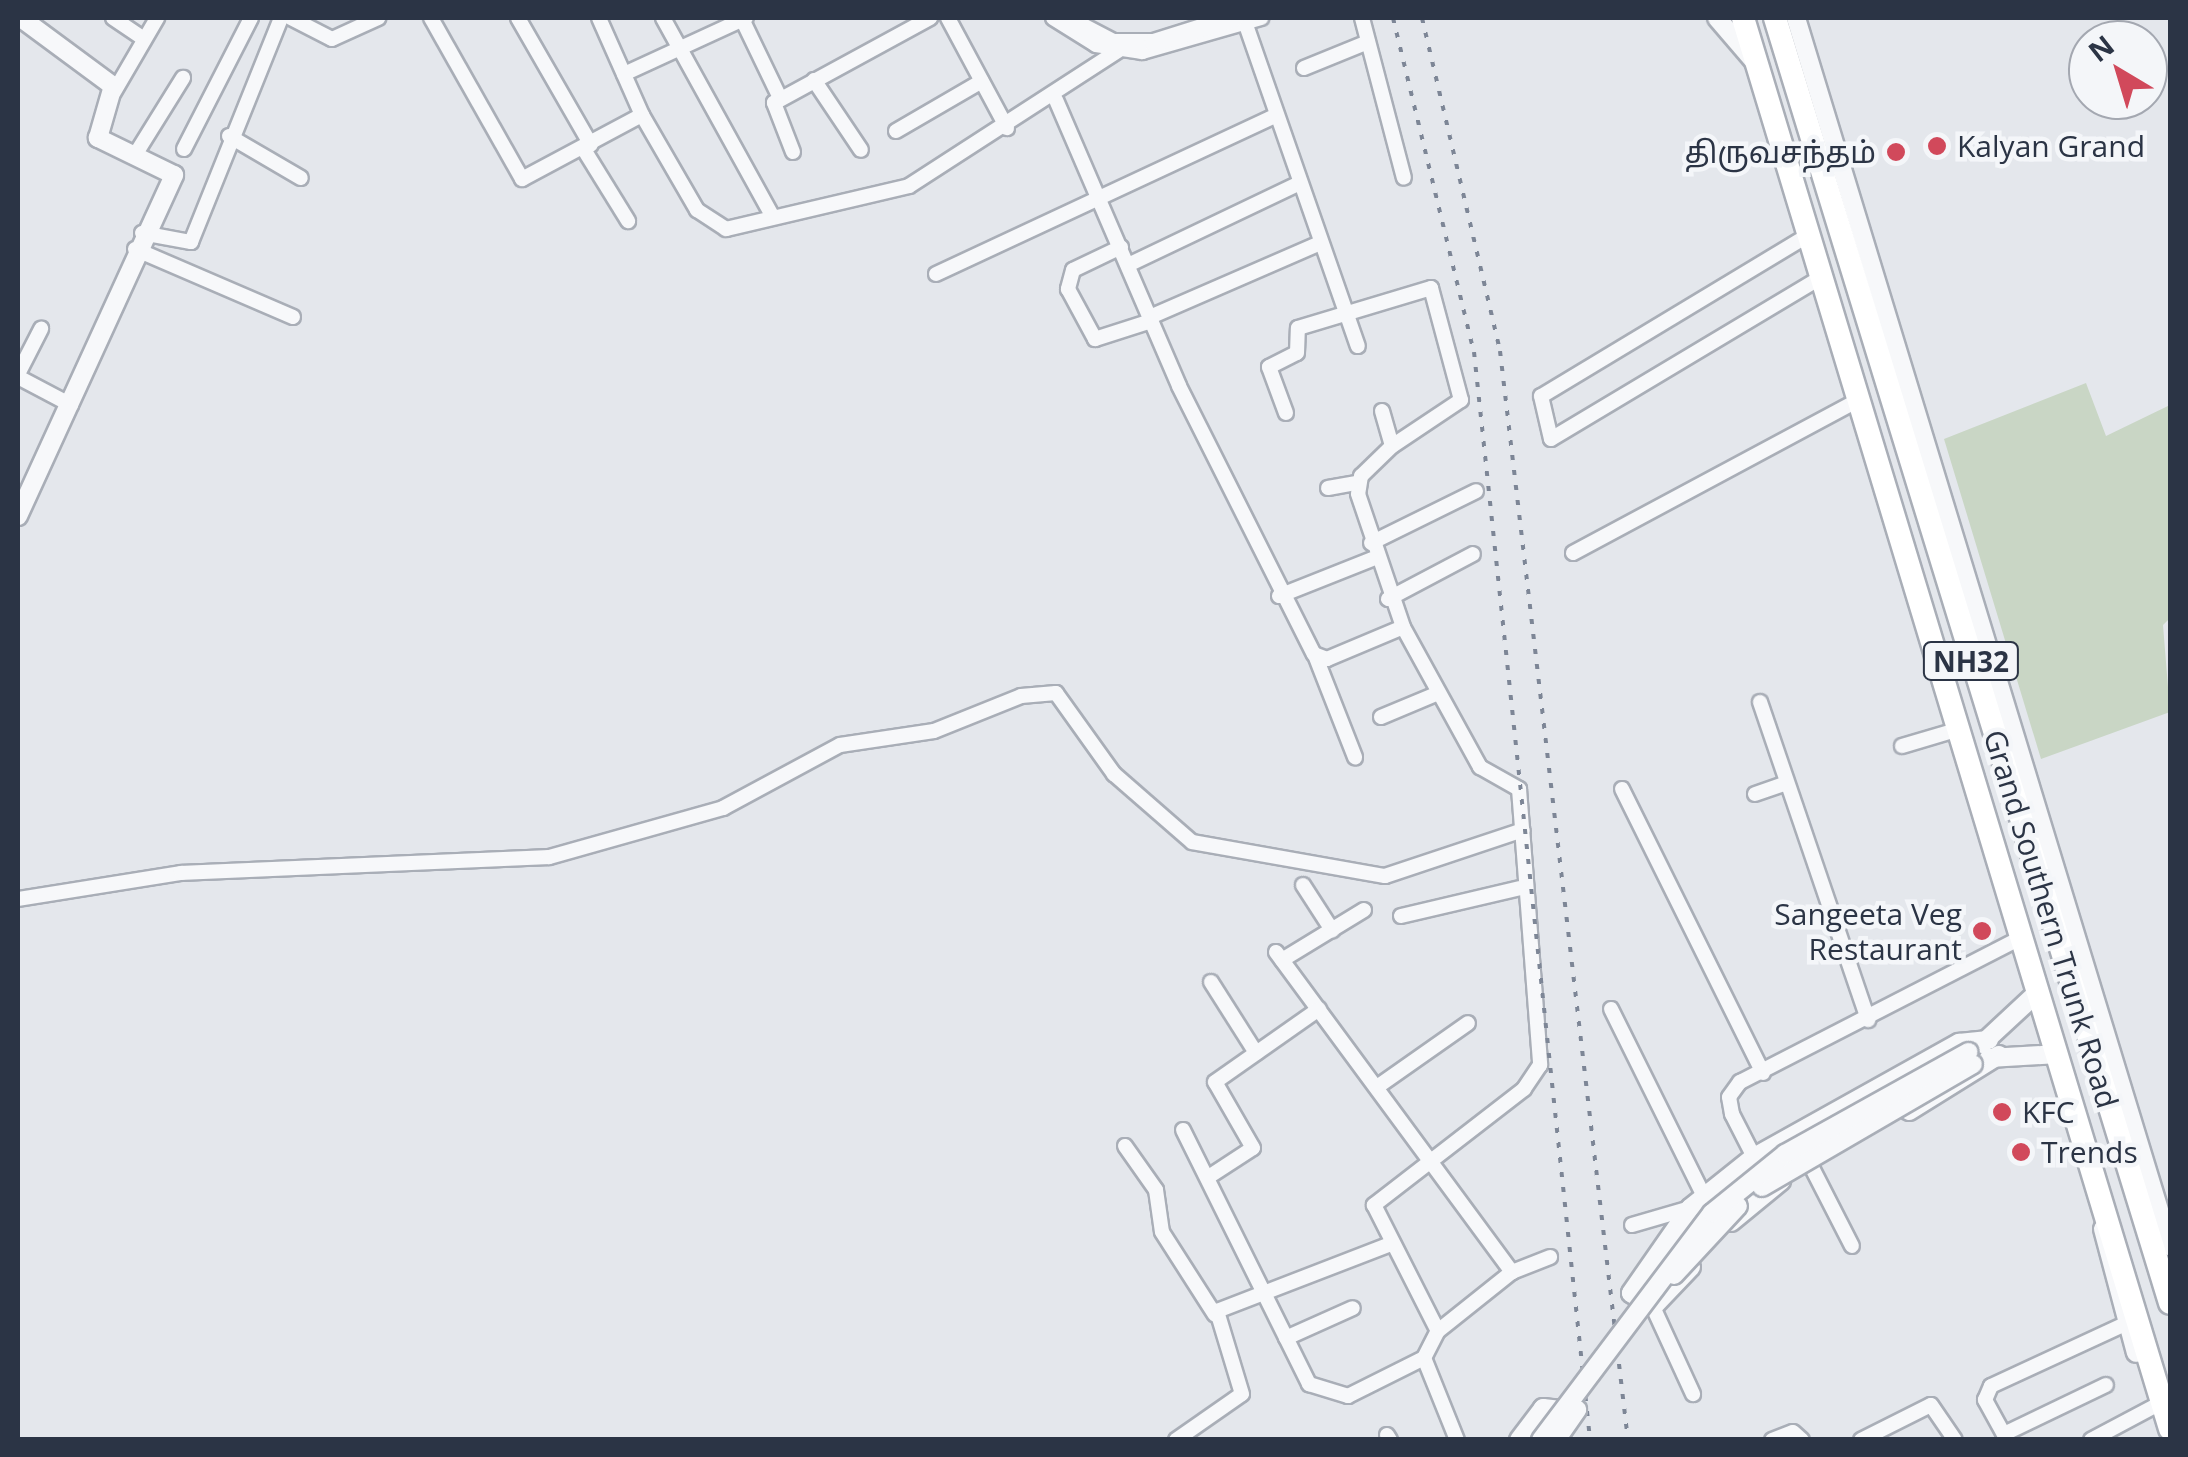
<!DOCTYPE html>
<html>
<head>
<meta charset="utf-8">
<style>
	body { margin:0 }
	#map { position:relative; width:2188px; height:1457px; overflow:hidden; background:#e4e7ec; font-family:"Open Sans","Noto Sans Tamil",sans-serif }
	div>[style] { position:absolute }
	.green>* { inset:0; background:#c9d6c5 }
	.roads { filter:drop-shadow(2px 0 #a9aeb7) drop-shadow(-2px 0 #a9aeb7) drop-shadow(0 2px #a9aeb7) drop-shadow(0 -2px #a9aeb7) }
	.minor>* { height:14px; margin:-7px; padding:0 7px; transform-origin:7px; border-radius:7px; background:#f7f8fa }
	.tertiary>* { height:18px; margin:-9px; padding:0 9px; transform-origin:9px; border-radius:9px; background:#f7f8fa }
	.trunk>* { height:22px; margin:-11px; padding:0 11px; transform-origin:11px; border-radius:11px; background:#fff }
	.rail>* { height:4px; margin-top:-2px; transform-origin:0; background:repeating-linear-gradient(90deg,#7d8696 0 5px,transparent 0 15px) }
	.bridges { filter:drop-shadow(2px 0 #a9aeb7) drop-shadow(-2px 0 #a9aeb7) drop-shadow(0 2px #a9aeb7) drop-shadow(0 -2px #a9aeb7) }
	.tertiary-bridge>* { height:18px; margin:-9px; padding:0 9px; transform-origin:9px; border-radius:9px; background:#f7f8fa }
	.dots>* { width:28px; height:28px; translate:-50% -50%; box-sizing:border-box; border:5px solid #f4f6f9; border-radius:50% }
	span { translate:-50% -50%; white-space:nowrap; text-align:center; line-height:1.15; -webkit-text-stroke:9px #f4f6f9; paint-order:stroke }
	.shield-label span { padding:2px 8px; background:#f4f6f9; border:2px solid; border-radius:8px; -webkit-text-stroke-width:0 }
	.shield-label { font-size:28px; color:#2b3445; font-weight:700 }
	.poi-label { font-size:30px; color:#2b3445 }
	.left { translate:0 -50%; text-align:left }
	.right { translate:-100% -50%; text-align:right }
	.street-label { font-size:30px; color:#2b3445 }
	.frame { position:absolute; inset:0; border:20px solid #2b3445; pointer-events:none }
	.north { position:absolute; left:2068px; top:20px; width:100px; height:100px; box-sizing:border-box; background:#f4f6f9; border:2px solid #a4a8b1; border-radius:50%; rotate:322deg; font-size:28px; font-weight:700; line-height:40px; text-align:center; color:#2b3445 }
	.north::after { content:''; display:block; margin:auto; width:35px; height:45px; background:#d1495b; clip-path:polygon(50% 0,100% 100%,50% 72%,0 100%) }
</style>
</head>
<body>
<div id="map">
	<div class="green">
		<i style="clip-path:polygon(2086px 383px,2106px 436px,2170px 405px,2170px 618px,2163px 625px,2170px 712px,2041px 759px,1944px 439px)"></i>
	</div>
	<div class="roads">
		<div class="minor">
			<i style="left:113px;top:18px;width:37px;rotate:34deg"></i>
			<i style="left:291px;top:18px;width:46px;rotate:27.1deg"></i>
			<i style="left:332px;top:39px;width:51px;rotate:-24.5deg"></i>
			<i style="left:431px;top:18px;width:185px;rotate:60.5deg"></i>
			<i style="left:522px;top:179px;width:136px;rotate:-28.1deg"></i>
			<i style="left:642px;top:115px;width:110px;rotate:59.9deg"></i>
			<i style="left:697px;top:210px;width:35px;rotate:33deg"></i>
			<i style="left:726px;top:229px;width:188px;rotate:-13.2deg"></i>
			<i style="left:909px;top:186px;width:249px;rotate:-32.9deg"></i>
			<i style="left:518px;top:18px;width:146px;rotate:60.1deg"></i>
			<i style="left:599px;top:18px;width:106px;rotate:66.1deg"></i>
			<i style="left:663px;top:18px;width:227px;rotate:61.1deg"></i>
			<i style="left:948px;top:18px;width:125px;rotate:61.8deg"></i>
			<i style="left:1053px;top:18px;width:51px;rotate:32.1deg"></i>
			<i style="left:1096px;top:45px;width:47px;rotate:8.7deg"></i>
			<i style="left:1142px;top:52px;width:124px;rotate:-15.9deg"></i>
			<i style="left:1362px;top:18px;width:165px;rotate:75.3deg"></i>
			<i style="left:742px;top:19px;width:88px;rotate:64.3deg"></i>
			<i style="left:1246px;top:25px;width:340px;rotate:70.8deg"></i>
			<i style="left:1304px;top:68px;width:69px;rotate:-22.1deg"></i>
			<i style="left:624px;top:74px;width:134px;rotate:-24.7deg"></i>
			<i style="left:814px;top:80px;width:84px;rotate:56.1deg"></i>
			<i style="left:114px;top:92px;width:86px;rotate:-59.8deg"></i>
			<i style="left:1056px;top:100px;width:311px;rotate:66.7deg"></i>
			<i style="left:1179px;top:386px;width:300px;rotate:63.3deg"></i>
			<i style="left:1314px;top:654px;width:14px;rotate:21deg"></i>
			<i style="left:1327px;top:659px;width:82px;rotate:-22.8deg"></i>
			<i style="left:1403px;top:627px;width:160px;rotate:61.2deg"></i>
			<i style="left:1480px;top:767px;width:45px;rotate:29.4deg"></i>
			<i style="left:1519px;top:789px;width:277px;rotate:85.6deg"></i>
			<i style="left:1540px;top:1065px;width:29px;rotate:124deg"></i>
			<i style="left:1524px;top:1089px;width:190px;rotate:142.3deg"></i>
			<i style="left:1374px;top:1205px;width:141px;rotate:63.1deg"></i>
			<i style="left:896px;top:131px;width:99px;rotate:-30.2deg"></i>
			<i style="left:229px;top:136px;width:83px;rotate:30.3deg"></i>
			<i style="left:583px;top:148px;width:86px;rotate:58.3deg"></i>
			<i style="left:184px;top:149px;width:147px;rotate:-62.9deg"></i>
			<i style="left:793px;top:152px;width:53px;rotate:-111.2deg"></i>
			<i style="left:774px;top:103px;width:178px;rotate:-28.6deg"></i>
			<i style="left:135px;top:155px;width:91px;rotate:-58.1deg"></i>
			<i style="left:142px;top:233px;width:50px;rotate:10.4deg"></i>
			<i style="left:191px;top:242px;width:241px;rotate:-68.1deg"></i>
			<i style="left:1805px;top:237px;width:308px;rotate:148.9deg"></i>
			<i style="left:1541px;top:396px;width:44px;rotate:76.9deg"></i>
			<i style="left:1551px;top:439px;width:311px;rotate:-30.9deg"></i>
			<i style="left:1121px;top:247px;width:53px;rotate:154.4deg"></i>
			<i style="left:1073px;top:270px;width:20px;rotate:105deg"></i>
			<i style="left:1068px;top:289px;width:57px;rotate:61.6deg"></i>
			<i style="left:1095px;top:339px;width:59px;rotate:-17.8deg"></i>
			<i style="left:135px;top:249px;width:172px;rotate:23.3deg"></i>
			<i style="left:1128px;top:265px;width:186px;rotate:-25.5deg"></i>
			<i style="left:936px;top:274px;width:370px;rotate:-25deg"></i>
			<i style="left:1150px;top:317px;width:185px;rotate:-23.5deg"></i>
			<i style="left:18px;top:374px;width:51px;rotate:-62.9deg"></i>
			<i style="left:18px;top:377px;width:60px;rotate:27.8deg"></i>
			<i style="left:1382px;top:411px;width:36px;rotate:74deg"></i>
			<i style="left:1392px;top:446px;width:43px;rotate:135.9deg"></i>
			<i style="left:1361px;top:476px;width:18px;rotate:99deg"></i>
			<i style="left:1358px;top:494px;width:140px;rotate:71.3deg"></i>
			<i style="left:1286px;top:413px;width:49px;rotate:-110.3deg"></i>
			<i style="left:1269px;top:367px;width:31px;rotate:-27deg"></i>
			<i style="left:1297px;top:353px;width:25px;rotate:-88deg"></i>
			<i style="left:1298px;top:328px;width:139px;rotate:-16.7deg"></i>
			<i style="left:1431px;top:288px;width:116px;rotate:75deg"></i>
			<i style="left:1461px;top:400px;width:83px;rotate:146.3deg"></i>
			<i style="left:1328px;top:488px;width:29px;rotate:-10deg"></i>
			<i style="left:1371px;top:543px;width:117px;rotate:-26.3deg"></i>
			<i style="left:1573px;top:553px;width:321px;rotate:-28.2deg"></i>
			<i style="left:1279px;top:596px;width:103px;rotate:-21.6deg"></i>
			<i style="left:1388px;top:599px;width:96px;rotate:-27.9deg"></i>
			<i style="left:1315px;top:655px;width:110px;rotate:68.6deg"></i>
			<i style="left:1760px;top:702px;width:336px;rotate:71.2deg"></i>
			<i style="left:1381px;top:717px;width:60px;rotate:-22.7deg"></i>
			<i style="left:1902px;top:746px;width:56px;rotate:-16.5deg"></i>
			<i style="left:1622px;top:789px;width:317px;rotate:63.6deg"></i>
			<i style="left:1755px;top:794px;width:34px;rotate:-19deg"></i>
			<i style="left:1303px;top:885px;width:54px;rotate:57.2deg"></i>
			<i style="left:18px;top:899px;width:165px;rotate:-9.1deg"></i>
			<i style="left:181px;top:873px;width:368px;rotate:-2.5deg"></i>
			<i style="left:549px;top:857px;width:181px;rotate:-15.7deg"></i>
			<i style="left:723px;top:808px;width:133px;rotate:-28.3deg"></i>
			<i style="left:840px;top:745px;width:95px;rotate:-8.5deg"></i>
			<i style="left:934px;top:731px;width:94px;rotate:-21.9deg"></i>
			<i style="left:1021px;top:696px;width:35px;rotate:-5deg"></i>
			<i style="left:1056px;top:693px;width:100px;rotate:54.4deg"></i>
			<i style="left:1114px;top:774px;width:103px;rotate:41.1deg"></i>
			<i style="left:1192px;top:842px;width:196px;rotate:10deg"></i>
			<i style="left:1385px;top:876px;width:145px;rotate:-18.4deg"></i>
			<i style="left:1401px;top:916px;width:122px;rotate:-13.2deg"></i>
			<i style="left:1276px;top:952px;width:398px;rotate:53.6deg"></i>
			<i style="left:1282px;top:960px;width:96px;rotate:-31.4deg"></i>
			<i style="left:1211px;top:982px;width:84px;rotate:57.6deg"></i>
			<i style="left:1611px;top:1009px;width:209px;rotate:63.6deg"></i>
			<i style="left:1377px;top:1087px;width:111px;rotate:-35.1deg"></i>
			<i style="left:1183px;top:1130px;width:284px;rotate:63.6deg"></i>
			<i style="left:1309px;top:1384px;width:41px;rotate:17.1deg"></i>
			<i style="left:1348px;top:1396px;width:85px;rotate:-26.6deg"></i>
			<i style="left:1125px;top:1146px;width:54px;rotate:54.8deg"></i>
			<i style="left:1156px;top:1190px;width:42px;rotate:81.9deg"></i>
			<i style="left:1162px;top:1232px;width:98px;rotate:57.4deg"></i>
			<i style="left:1754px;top:1157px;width:48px;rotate:-117.1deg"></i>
			<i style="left:1732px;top:1114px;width:17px;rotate:-100deg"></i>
			<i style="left:1729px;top:1097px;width:19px;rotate:-54deg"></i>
			<i style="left:1740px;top:1082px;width:317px;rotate:-27.2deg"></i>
			<i style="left:1810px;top:1164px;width:92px;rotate:62.9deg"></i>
			<i style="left:1210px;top:1176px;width:51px;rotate:-33.1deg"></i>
			<i style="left:1253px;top:1148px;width:76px;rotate:-119.9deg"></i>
			<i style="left:1215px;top:1082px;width:127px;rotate:-35.1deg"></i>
			<i style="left:1632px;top:1225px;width:60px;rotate:-16.3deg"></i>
			<i style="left:1653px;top:1307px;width:96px;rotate:65.3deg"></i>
			<i style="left:1286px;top:1338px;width:73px;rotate:-24.1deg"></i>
			<i style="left:2004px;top:1434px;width:113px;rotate:-25.7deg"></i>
			<i style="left:1387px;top:1435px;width:6px;rotate:59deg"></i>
			<i style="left:1176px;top:1440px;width:80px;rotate:-34.9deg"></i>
			<i style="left:1242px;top:1394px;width:87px;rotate:-106.8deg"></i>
			<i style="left:1217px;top:1311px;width:183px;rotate:-21.1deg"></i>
			<i style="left:1457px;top:1440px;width:88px;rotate:-111.9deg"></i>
			<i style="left:1424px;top:1358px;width:30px;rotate:-63deg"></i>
			<i style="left:1438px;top:1331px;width:95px;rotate:-38.6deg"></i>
			<i style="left:1512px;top:1272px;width:41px;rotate:-21.5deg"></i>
			<i style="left:1772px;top:1440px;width:22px;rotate:-21deg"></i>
			<i style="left:1793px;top:1432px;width:12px;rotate:42deg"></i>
			<i style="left:1861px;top:1440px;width:78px;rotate:-26.6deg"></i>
			<i style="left:1931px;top:1405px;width:42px;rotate:55.6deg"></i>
			<i style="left:2007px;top:1440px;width:46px;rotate:-118.8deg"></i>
			<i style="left:1985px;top:1400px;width:15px;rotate:-67deg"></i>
			<i style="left:1991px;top:1386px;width:148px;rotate:-24.8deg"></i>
			<i style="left:2091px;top:1440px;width:70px;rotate:-28deg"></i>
		</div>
		<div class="tertiary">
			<i style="left:1065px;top:18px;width:54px;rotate:27.5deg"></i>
			<i style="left:1113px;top:43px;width:41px"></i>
			<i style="left:1154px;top:43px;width:84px;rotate:-17.4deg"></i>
			<i style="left:1717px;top:18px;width:57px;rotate:49.3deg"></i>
			<i style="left:1796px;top:18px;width:1284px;rotate:73.06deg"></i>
			<i style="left:18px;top:516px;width:375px;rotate:-65.4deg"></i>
			<i style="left:174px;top:175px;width:85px;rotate:-154deg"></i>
			<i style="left:98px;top:138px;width:54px;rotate:-73.9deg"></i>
			<i style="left:113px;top:86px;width:114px;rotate:-143.5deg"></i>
			<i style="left:1982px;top:1044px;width:78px;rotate:-42.9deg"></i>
			<i style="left:1989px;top:1058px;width:69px;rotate:-3.3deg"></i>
			<i style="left:1909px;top:1111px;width:106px;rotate:-31.9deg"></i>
			<i style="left:1731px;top:1222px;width:65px;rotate:-39.4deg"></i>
			<i style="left:2103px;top:1229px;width:128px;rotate:75.1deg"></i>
			<i style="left:1691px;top:1267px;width:55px;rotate:133.5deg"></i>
			<i style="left:1653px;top:1307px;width:26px;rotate:-148deg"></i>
			<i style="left:1631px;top:1293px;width:103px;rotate:-55.2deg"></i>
			<i style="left:1690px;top:1208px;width:82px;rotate:-38.6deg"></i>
			<i style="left:1754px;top:1157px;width:235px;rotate:-29.1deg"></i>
			<i style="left:1959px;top:1043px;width:30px;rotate:-6deg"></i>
			<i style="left:1519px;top:1440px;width:40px;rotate:-53deg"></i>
			<i style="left:1543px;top:1408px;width:18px;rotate:6deg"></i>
			<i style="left:1561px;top:1410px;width:15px;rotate:67deg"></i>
		</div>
		<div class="trunk">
			<i style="left:1743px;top:18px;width:1474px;rotate:73.16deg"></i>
			<i style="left:1775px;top:18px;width:1344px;rotate:72.91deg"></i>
		</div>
	</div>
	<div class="rail">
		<i style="left:1393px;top:18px;width:344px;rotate:76.4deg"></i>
		<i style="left:1474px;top:352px;width:1094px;rotate:83.91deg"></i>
		<i style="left:1422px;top:18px;width:342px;rotate:76.8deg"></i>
		<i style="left:1500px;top:351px;width:1096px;rotate:83.3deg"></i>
	</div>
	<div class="bridges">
		<div class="tertiary-bridge">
			<i style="left:1762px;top:1187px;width:244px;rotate:-30.2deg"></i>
			<i style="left:1674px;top:1275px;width:94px;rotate:-47.2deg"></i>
			<i style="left:1541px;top:1440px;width:284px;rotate:-53deg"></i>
			<i style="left:1712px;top:1213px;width:94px;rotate:-38.9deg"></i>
			<i style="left:1785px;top:1154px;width:210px;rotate:-29.1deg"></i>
			<i style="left:1556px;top:1440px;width:37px;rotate:-55deg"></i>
		</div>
	</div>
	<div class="dots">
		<i style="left:1937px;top:146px;background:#d1495b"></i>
		<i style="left:1896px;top:152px;background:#d1495b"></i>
		<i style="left:1982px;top:931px;background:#d1495b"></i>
		<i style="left:2002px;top:1112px;background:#d1495b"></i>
		<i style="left:2021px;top:1152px;background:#d1495b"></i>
	</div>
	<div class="shield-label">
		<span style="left:1971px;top:661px">NH32</span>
	</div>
	<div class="poi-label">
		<span class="left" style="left:1957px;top:146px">Kalyan Grand</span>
		<span class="right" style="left:1876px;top:152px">திருவசந்தம்</span>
		<span class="right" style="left:1962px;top:931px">Sangeeta Veg<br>Restaurant</span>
		<span class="left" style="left:2022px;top:1112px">KFC</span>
		<span class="left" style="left:2041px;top:1152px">Trends</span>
	</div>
	<div class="street-label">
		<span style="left:2051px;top:919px;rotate:73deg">Grand Southern Trunk Road</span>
	</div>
	<div class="frame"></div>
	<div class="north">N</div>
</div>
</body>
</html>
